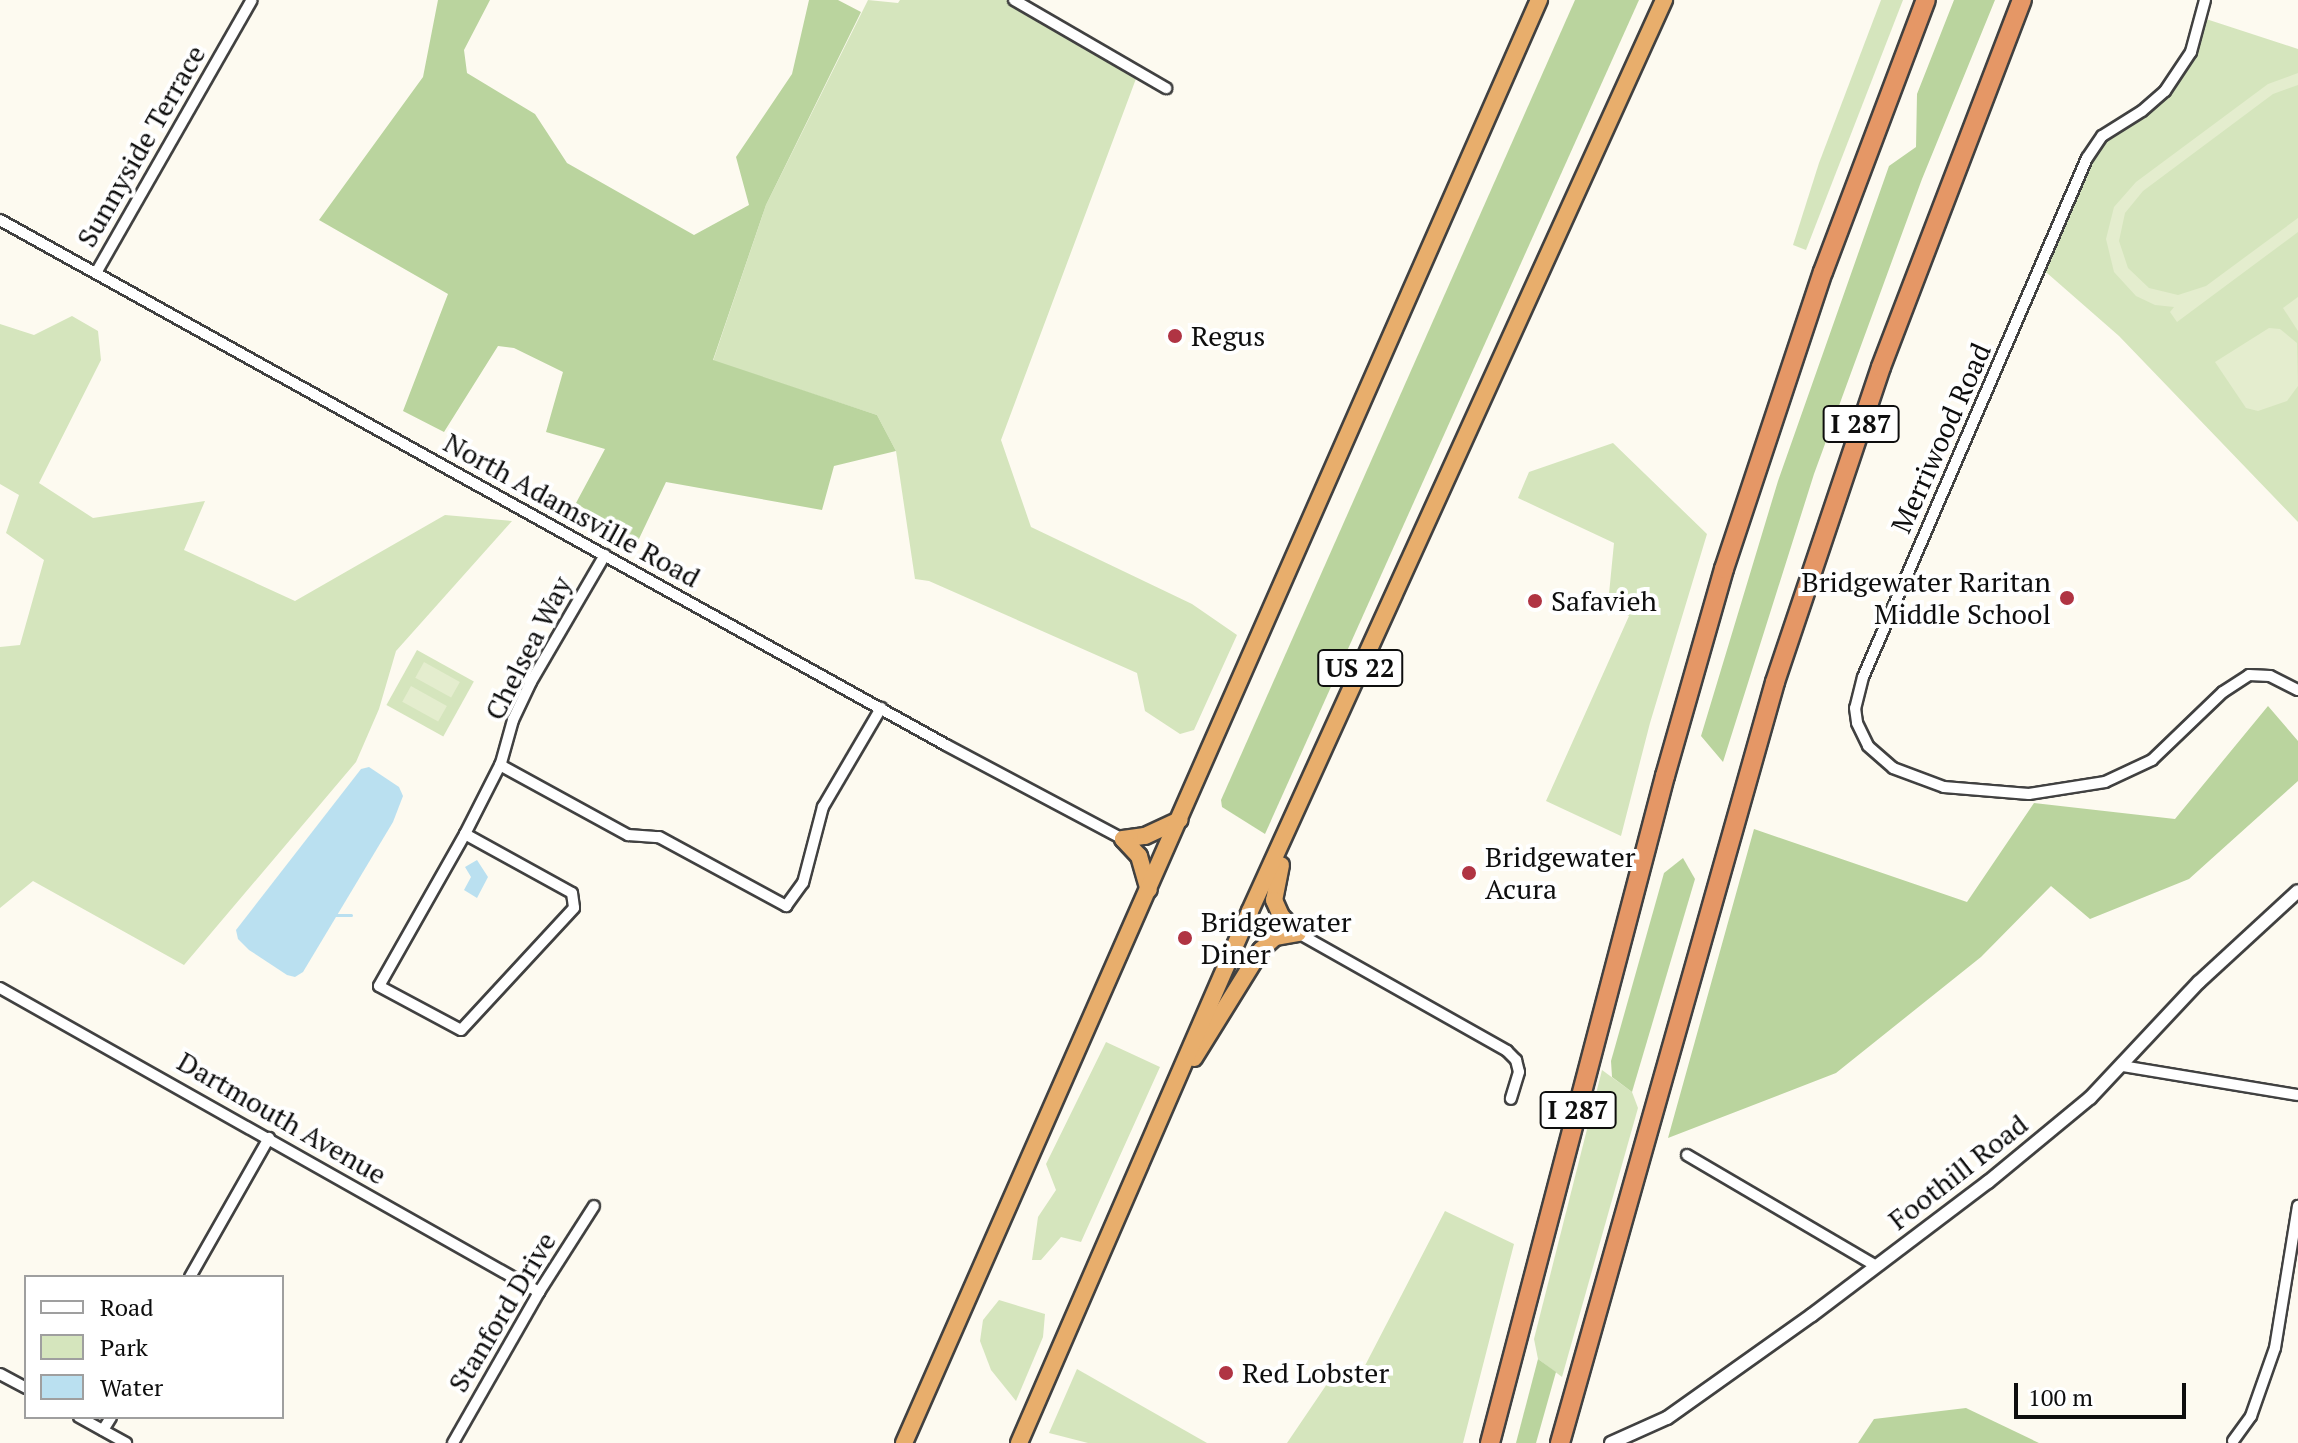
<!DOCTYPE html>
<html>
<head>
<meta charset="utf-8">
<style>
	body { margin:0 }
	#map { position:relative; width:2298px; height:1443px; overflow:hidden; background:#fdfaf0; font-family:"PT Serif",serif }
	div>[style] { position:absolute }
	.green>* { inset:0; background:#d5e5bd; transform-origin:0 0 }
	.forest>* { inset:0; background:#bad49e }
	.pitch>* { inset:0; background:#e4edce; transform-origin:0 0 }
	.water>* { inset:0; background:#bae0f0 }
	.stream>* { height:3px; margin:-1.5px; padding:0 1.5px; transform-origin:1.5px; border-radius:1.5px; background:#bae0f0 }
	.roads { filter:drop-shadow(2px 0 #414141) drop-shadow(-2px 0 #414141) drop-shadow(0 2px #414141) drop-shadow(0 -2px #414141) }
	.minor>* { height:10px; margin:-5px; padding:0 5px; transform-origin:5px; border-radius:5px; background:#fff }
	.tertiary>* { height:12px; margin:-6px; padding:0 6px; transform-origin:6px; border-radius:6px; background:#fff }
	.trunk>* { height:16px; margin:-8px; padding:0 8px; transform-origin:8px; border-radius:8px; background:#e8ae6c }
	.motorway>* { height:18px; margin:-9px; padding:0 9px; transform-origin:9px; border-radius:9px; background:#e59766 }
	.dots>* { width:22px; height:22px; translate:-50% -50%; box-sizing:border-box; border:4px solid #fff; border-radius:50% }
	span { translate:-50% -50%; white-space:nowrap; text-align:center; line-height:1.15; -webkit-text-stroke:8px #fff; paint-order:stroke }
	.shield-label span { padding:2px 6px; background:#fff; border:2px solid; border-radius:6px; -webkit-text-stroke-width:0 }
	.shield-label { font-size:26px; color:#0e0e0e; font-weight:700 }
	.street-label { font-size:28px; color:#0e0e0e }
	.poi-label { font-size:28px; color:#0e0e0e }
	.left { translate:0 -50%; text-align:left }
	.right { translate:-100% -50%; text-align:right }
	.legend { position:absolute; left:24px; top:1275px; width:260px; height:144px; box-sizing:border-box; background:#fff; border:2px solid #9f9f9f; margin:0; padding:10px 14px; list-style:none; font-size:24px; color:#0e0e0e }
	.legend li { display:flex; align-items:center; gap:16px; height:40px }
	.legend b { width:40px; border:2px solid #9f9f9f }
	.scale { position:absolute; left:2014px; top:1383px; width:172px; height:36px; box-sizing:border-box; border:4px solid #0e0e0e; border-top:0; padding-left:10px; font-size:24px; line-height:28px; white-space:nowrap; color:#0e0e0e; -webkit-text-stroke:6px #fff; paint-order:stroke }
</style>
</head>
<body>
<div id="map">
	<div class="green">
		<i style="clip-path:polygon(868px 0,898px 3px,900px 0,1014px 0,1140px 68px,1001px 440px,1031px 527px,1192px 604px,1237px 635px,1194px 730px,1180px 734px,1145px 711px,1137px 673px,929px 581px,915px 579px,896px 451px,877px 415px,713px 361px,766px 205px)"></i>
		<i style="clip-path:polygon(1881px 0,1903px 0,1806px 250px,1793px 245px,1819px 163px)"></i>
		<i style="clip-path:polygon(2203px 18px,2298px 49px,2298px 522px,2119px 336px,2039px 266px,2095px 143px,2176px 78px)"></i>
		<i style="clip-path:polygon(72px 316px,98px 331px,101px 360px,39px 483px,93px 518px,205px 501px,184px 550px,295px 601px,445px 515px,512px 521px,396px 651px,379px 709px,356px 762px,184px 965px,33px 881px,0 908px,0 647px,20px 645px,44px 560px,6px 533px,19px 495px,0 484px,0 324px,34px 335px)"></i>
		<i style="clip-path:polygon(1613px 443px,1707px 534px,1650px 723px,1621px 836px,1546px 801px,1629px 616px,1608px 604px,1614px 543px,1518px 498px,1529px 472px)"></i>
		<i style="left:417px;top:650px;width:65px;height:63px;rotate:29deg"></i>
		<i style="clip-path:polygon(1106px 1042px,1160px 1067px,1081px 1242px,1061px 1237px,1041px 1260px,1032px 1260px,1038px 1217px,1056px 1190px,1046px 1164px)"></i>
		<i style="clip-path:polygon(1602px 1070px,1632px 1092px,1638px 1108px,1562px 1377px,1538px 1359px,1534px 1339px)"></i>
		<i style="clip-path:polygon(1445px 1211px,1514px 1244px,1463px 1443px,1287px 1443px,1331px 1378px,1356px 1383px)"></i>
		<i style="clip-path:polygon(999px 1300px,1045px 1314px,1043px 1337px,1016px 1401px,991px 1370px,980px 1341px,983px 1320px)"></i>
		<i style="clip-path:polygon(1077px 1369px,1207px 1443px,1088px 1443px,1049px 1433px)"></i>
	</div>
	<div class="forest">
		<i style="clip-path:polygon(438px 0,490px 0,464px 50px,467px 73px,535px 114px,567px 163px,694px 235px,749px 205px,736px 157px,792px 74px,809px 0,838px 0,861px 12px,766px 205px,713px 360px,877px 415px,896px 451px,834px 466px,822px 510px,666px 482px,637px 543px,576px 503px,605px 449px,546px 432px,563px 372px,514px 348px,498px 346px,444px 432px,403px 411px,448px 294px,319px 220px,423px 77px)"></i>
		<i style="clip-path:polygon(1575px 0,1639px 0,1265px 834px,1222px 807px,1221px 800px)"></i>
		<i style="clip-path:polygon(1954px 0,1995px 0,1922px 179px,1814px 474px,1723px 762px,1701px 736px,1778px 481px,1889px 166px,1916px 147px,1917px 94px)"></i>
		<i style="clip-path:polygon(2268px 706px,2298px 741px,2298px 781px,2189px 879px,2090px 919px,2051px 886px,1981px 957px,1836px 1073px,1668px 1138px,1754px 829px,1967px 902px,2034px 803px,2175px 819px)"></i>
		<i style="clip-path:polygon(1683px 858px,1695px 879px,1632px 1092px,1612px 1077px,1611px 1061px,1664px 873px)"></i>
		<i style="clip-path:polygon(1538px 1359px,1556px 1372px,1536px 1443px,1516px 1443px)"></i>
		<i style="clip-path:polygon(1966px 1408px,2039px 1443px,1858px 1443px,1874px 1419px)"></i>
	</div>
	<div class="pitch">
		<i style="clip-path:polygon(2298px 73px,2298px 85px,2273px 94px,2143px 191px,2125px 213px,2119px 241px,2128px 268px,2149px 288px,2178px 295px,2206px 286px,2298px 218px,2298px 232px,2177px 322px,2170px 312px,2174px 307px,2155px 305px,2136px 296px,2114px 272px,2106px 239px,2114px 207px,2136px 182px,2268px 84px)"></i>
		<i style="clip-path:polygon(2298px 297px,2298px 331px,2283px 308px)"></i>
		<i style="clip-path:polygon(2269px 328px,2280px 329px,2297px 343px,2298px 386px,2287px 401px,2258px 411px,2246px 408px,2215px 362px)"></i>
		<i style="left:424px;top:662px;width:41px;height:18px;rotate:29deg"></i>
		<i style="left:411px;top:686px;width:41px;height:18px;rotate:29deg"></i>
	</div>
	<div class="water">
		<i style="clip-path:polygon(369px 767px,399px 787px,403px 796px,393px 822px,303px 972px,295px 977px,287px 975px,249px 950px,238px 939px,236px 930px,361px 769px)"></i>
		<i style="clip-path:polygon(477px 860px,488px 877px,477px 898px,464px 890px,471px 877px,465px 867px)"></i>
	</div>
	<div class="stream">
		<i style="left:335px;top:915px;width:16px"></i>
	</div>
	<div class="roads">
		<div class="minor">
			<i style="left:1014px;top:0;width:176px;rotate:30.1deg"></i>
			<i style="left:2205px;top:0;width:54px;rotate:105.1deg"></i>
			<i style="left:2191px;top:52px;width:47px;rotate:123.7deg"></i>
			<i style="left:2165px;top:91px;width:30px;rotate:139deg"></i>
			<i style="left:2142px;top:111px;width:47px;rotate:148deg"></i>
			<i style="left:2102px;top:136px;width:27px;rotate:124deg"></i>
			<i style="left:2087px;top:158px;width:565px;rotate:113.34deg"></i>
			<i style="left:1863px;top:677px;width:32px;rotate:104deg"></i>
			<i style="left:1855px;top:708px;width:15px;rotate:82deg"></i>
			<i style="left:1857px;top:723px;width:25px;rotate:64deg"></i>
			<i style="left:1868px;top:746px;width:33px;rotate:41deg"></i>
			<i style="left:1893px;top:768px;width:54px;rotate:20.4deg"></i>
			<i style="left:1944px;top:787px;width:85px;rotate:4.7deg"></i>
			<i style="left:2029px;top:794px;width:77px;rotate:-9deg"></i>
			<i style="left:2105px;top:782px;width:52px;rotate:-25.1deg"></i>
			<i style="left:2152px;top:760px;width:98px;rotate:-43.8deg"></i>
			<i style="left:2223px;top:692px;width:31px;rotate:-33deg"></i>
			<i style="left:2249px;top:675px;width:21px;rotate:3deg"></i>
			<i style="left:2270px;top:676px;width:31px;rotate:27deg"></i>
			<i style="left:0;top:220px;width:1082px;rotate:29.03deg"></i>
			<i style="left:946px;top:745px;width:200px;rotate:28deg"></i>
			<i style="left:96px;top:273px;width:314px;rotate:-60.3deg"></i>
			<i style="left:500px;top:765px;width:146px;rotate:28.7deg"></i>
			<i style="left:628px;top:835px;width:31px;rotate:4deg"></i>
			<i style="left:659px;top:837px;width:145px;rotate:28.5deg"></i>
			<i style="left:786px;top:906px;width:29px;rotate:-54deg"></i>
			<i style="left:803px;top:883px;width:79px;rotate:-75.3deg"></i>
			<i style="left:823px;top:807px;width:115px;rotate:-59.6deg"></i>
			<i style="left:465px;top:834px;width:122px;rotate:28.9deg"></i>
			<i style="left:572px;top:893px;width:15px;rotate:82deg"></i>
			<i style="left:574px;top:908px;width:166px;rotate:132.8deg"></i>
			<i style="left:461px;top:1030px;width:93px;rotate:-151.8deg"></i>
			<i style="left:379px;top:986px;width:175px;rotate:-60.5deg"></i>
			<i style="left:465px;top:834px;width:80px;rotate:-63.1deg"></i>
			<i style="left:501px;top:763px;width:45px;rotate:-74.4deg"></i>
			<i style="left:513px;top:720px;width:42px;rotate:-64.7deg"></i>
			<i style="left:531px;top:682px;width:147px;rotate:-59.8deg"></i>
			<i style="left:1298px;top:933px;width:240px;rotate:29.4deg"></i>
			<i style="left:1507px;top:1051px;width:13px;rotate:45deg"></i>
			<i style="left:1516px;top:1060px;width:12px;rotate:76deg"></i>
			<i style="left:1519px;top:1072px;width:28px;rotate:107deg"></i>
			<i style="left:0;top:988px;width:619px;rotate:29.42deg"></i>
			<i style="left:2122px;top:1066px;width:178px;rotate:9.4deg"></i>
			<i style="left:1687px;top:1155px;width:219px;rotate:30.4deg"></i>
			<i style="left:190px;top:1277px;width:160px;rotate:-60.4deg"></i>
			<i style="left:0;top:1374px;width:30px;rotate:28deg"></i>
			<i style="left:79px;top:1417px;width:54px;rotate:29deg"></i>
			<i style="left:103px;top:1430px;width:15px;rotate:-58deg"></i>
			<i style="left:2233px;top:1441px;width:31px;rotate:-54deg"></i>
			<i style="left:2251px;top:1416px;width:72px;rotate:-70.6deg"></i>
			<i style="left:2275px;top:1348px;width:144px;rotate:-80.8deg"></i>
			<i style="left:453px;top:1443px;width:174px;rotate:-60.3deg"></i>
			<i style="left:539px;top:1292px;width:102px;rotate:-57.4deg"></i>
		</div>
		<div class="tertiary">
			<i style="left:1611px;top:1443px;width:61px;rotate:-24.1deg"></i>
			<i style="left:1667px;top:1418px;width:178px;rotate:-35.4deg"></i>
			<i style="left:1812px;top:1315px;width:221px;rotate:-37.1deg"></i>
			<i style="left:1988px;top:1182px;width:132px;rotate:-39.5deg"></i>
			<i style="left:2090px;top:1098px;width:159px;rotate:-46.8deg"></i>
			<i style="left:2199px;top:982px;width:134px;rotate:-42.6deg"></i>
		</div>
		<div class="trunk">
			<i style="left:1123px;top:839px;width:22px;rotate:-8deg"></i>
			<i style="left:1145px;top:836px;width:38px;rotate:-25deg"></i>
			<i style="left:1123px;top:839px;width:23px;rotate:47deg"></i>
			<i style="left:1139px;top:856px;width:35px;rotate:74deg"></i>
			<i style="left:1281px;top:865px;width:36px;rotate:101deg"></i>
			<i style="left:1274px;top:900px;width:17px;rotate:66deg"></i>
			<i style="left:1281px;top:916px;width:24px;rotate:45deg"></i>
			<i style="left:1194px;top:1058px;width:127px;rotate:-58.2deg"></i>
			<i style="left:1261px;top:950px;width:19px;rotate:-43deg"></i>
			<i style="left:1275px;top:937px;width:23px;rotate:-10deg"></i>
			<i style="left:904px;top:1443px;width:1577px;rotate:-66.25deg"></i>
			<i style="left:1019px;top:1443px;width:580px;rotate:-66.53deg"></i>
			<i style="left:1250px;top:911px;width:1001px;rotate:-65.56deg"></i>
		</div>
		<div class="motorway">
			<i style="left:1490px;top:1443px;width:690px;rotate:-75.3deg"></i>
			<i style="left:1665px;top:776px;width:215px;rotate:-74.1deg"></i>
			<i style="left:1724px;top:569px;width:313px;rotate:-71.6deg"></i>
			<i style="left:1823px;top:272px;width:291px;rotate:-69.3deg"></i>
			<i style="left:1560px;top:1443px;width:791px;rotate:-74.22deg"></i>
			<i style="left:1775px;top:682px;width:332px;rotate:-71.4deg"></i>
			<i style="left:1881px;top:367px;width:393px;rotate:-69deg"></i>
		</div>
	</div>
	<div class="dots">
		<i style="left:1175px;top:336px;background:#b03443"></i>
		<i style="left:2067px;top:598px;background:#b03443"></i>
		<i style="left:1535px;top:601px;background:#b03443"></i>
		<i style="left:1469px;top:873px;background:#b03443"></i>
		<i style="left:1185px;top:938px;background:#b03443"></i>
		<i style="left:1226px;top:1373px;background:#b03443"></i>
	</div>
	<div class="shield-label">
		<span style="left:1861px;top:424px">I 287</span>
		<span style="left:1360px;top:668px">US 22</span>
		<span style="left:1578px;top:1110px">I 287</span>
	</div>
	<div class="street-label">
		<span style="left:141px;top:146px;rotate:-60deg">Sunnyside Terrace</span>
		<span style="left:1941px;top:438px;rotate:-66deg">Merriwood Road</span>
		<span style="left:572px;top:510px;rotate:29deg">North Adamsville Road</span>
		<span style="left:528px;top:648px;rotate:-63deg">Chelsea Way</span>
		<span style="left:282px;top:1118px;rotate:30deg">Dartmouth Avenue</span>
		<span style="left:1958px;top:1172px;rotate:-38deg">Foothill Road</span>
		<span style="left:502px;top:1312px;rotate:-59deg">Stanford Drive</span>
	</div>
	<div class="poi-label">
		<span class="left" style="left:1191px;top:336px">Regus</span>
		<span class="right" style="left:2051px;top:598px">Bridgewater Raritan<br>Middle School</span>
		<span class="left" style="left:1551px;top:601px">Safavieh</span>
		<span class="left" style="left:1485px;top:873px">Bridgewater<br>Acura</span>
		<span class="left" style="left:1201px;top:938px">Bridgewater<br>Diner</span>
		<span class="left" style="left:1242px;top:1373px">Red Lobster</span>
	</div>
	<ul class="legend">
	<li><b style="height:10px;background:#fff"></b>Road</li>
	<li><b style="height:22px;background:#d5e5bd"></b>Park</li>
	<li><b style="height:22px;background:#bae0f0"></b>Water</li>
	</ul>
	<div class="scale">100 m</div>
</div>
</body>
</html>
